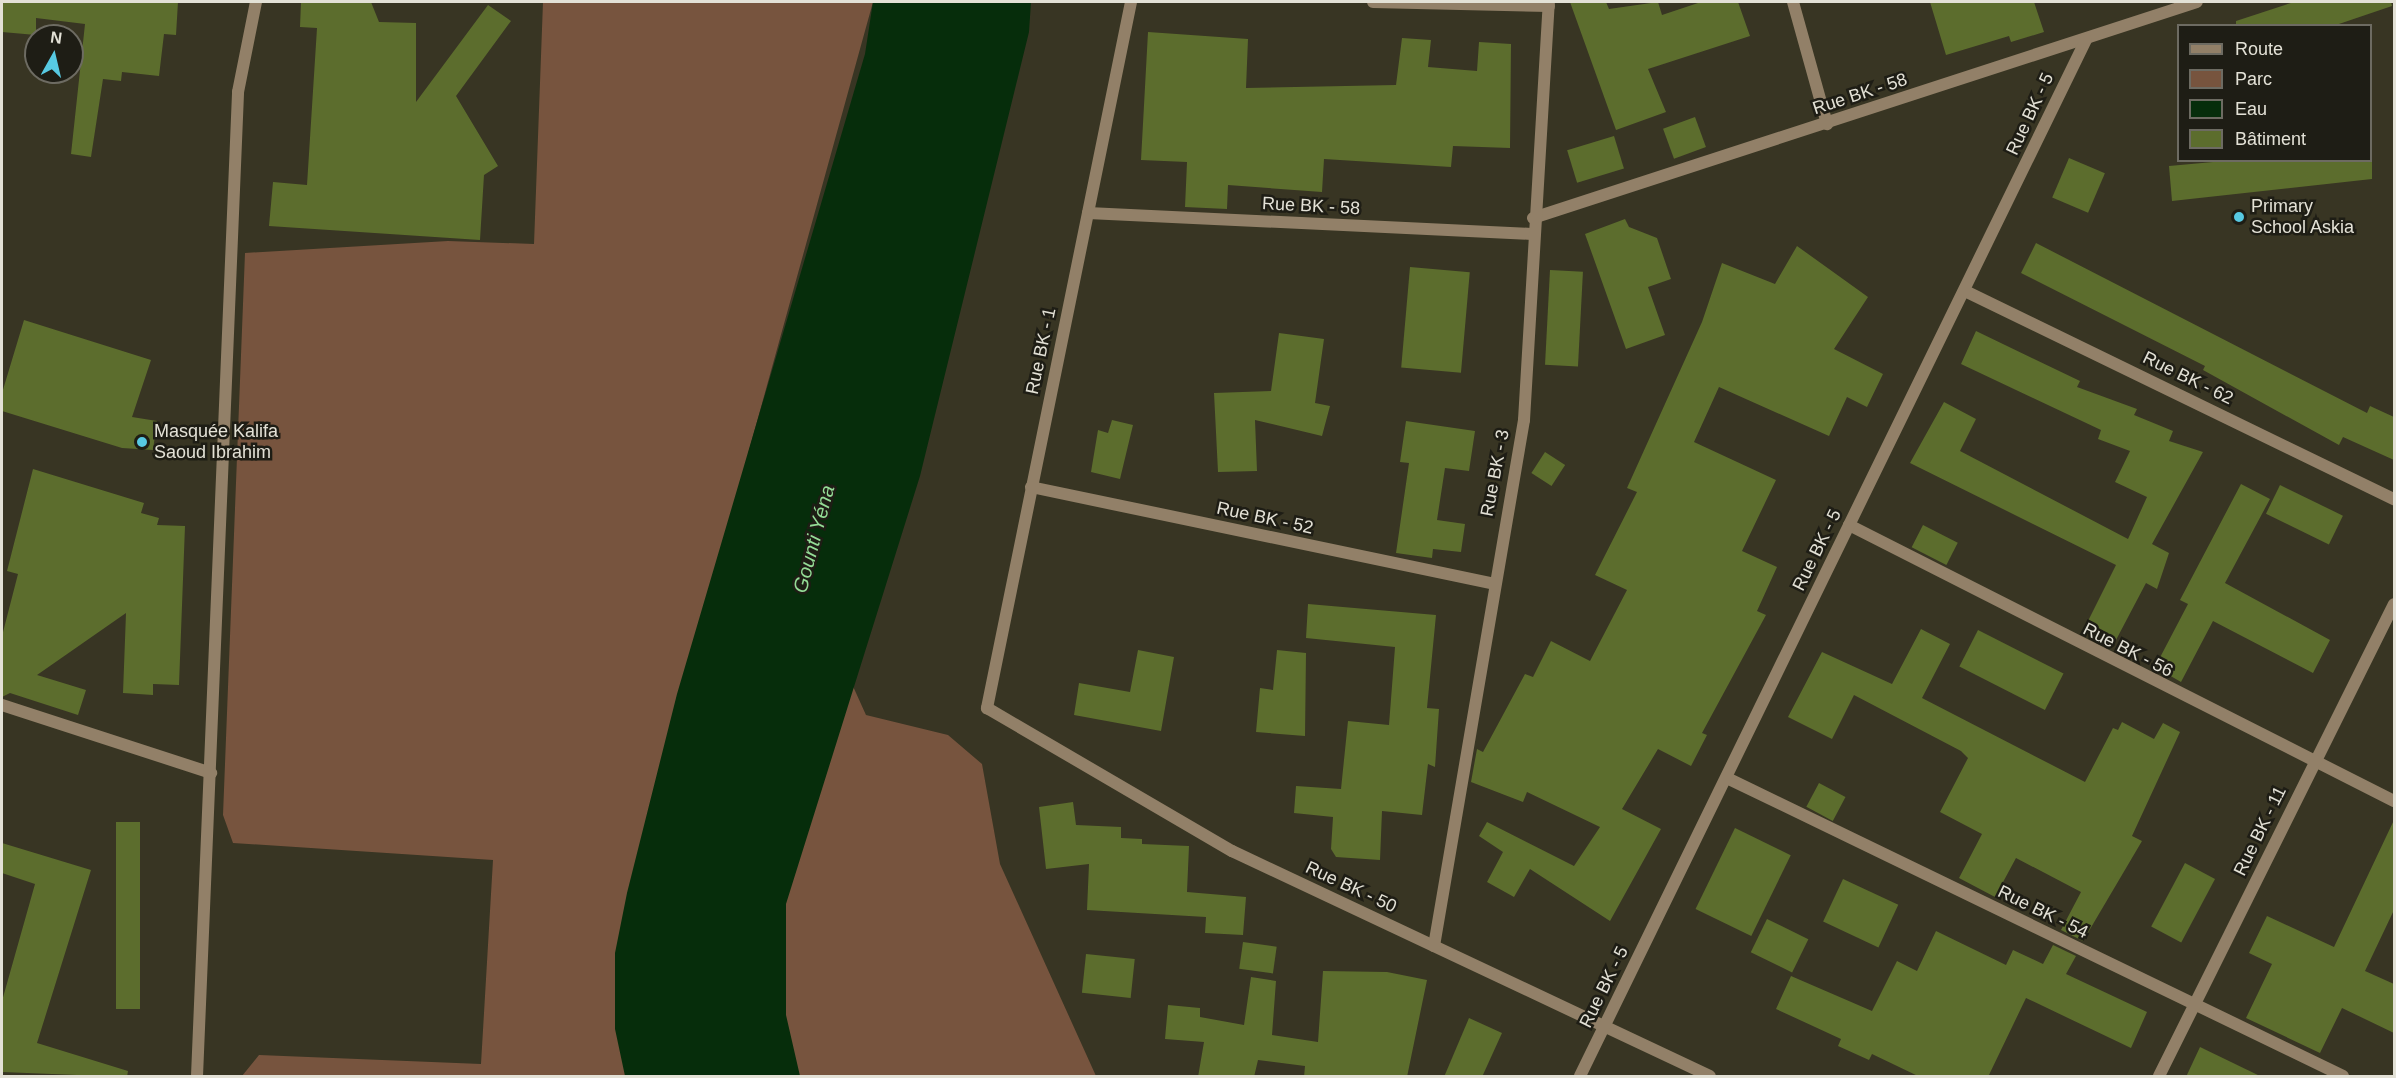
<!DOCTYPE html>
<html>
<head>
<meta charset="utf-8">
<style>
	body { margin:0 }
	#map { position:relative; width:2396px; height:1078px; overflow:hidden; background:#383523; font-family:Arial,sans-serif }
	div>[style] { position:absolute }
	.green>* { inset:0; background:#77543e }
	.water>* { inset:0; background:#062d0b }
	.building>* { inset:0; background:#5c6d2d; transform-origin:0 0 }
	.minor>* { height:12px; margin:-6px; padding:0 6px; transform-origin:6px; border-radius:6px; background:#928068 }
	.tertiary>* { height:12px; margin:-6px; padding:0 6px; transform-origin:6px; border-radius:6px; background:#928068 }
	.dots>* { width:16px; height:16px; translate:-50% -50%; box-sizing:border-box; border:3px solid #1e1d15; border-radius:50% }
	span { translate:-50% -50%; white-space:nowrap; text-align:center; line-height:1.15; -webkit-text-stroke:5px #1e1d15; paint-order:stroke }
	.street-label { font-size:18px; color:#e3e1d6 }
	.poi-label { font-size:18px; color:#e3e1d6 }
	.left { translate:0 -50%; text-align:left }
	.water-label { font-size:20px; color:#94dc96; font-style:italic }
	.frame { position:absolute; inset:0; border:3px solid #e3e1d6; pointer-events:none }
	.legend { position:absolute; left:2177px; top:24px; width:195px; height:138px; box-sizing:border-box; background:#1e1d15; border:2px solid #6d6b62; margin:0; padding:8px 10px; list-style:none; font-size:18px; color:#e3e1d6 }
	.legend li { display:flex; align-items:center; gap:12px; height:30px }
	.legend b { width:30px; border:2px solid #6d6b62 }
	.north { position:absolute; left:24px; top:24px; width:60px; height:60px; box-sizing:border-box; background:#1e1d15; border:2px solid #6d6b62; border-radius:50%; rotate:8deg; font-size:16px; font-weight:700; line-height:24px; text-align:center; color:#e3e1d6 }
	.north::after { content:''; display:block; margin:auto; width:21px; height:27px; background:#57c9e2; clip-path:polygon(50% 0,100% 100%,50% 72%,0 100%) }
</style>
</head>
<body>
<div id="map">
	<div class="green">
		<i style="clip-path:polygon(543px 2px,873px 2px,748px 454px,866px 715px,948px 735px,982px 764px,1000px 864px,1096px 1076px,242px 1076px,259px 1055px,481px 1064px,493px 860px,233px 843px,223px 815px,245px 253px,448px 241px,534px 244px)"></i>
	</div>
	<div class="water">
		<i style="clip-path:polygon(873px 2px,1031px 2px,1029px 32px,920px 476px,786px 904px,786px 1015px,800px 1076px,625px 1076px,615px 1029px,615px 953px,627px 893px,677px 694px,865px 54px)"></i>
	</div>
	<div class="building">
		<i style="clip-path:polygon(2px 2px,178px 2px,176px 35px,164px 34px,159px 76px,122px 72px,121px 81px,103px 79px,91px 157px,71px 154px,85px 24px,36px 18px,36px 35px,2px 32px)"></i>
		<i style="clip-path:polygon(301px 2px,371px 2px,379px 22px,416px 23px,416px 102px,488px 5px,511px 21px,456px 96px,498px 166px,484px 175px,480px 240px,269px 226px,273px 182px,307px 185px,317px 28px,300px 27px)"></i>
		<i style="clip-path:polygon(1570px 2px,1606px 2px,1609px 9px,1658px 2px,1662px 15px,1701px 2px,1738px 2px,1750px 36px,1648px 69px,1666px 112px,1616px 130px)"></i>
		<i style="clip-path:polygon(1930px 2px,2034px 2px,2044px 32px,2011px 42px,2009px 36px,1946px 55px)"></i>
		<i style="clip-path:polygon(2294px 2px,2391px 2px,2392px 6px,2333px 26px,2236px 26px,2236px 21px)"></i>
		<i style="clip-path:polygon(1148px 32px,1248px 39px,1246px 88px,1396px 85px,1402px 38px,1431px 40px,1428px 67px,1477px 71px,1479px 42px,1511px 44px,1510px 148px,1453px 146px,1451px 167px,1324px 159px,1322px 192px,1228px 185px,1227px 209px,1185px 207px,1187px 162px,1141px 160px)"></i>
		<i style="left:1695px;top:117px;width:32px;height:34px;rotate:70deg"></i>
		<i style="left:1614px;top:136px;width:34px;height:49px;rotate:73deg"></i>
		<i style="left:2069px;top:158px;width:39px;height:43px;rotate:23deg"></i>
		<i style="clip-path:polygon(2235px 160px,2372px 160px,2372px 179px,2172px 201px,2169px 166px)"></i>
		<i style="clip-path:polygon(1625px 219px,1629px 227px,1657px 238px,1671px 279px,1648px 287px,1665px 335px,1626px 349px,1585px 234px)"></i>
		<i style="clip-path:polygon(2036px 243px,2367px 413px,2370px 406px,2394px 417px,2394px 460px,2343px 437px,2339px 445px,2203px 370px,2205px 366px,2021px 273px)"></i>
		<i style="clip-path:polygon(1797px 246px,1868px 297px,1834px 349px,1883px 374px,1867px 407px,1847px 397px,1829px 436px,1719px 387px,1694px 442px,1776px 480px,1742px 551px,1777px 567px,1757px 611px,1766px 615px,1702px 733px,1707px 735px,1691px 766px,1658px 749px,1622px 809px,1661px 829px,1610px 921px,1530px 869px,1514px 897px,1487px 882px,1503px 852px,1479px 836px,1487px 822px,1574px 866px,1600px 827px,1527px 792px,1523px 802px,1471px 782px,1477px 749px,1483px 752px,1525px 674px,1533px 677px,1551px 641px,1590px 661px,1627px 590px,1595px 575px,1637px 492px,1627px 488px,1702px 322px,1722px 263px,1775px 284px)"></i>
		<i style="left:1410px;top:267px;width:60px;height:101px;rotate:5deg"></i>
		<i style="left:1550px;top:270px;width:33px;height:95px;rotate:3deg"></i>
		<i style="clip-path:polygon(24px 320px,151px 360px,132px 417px,157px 421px,153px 450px,122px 448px,2px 411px,2px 393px)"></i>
		<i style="clip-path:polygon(1976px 331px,2080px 381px,2077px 387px,2137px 409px,2134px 415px,2173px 431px,2169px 441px,2203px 452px,2152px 544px,2169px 553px,2157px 589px,2146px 583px,2116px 640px,2086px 625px,2116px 565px,1910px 463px,1944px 402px,1976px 419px,1960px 451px,2128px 539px,2147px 497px,2115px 482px,2130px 451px,2098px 439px,2101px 430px,1961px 364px)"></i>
		<i style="clip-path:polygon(1279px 333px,1324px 339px,1315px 403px,1330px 406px,1322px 436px,1255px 420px,1257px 471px,1218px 472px,1214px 393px,1271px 391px)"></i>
		<i style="clip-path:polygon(1112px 420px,1133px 425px,1120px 479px,1091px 472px,1098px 430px,1108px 433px)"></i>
		<i style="clip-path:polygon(1406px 421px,1475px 431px,1469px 471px,1445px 468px,1437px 520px,1465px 524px,1461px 552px,1433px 549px,1432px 558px,1396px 553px,1409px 463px,1400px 462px)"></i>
		<i style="left:1545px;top:452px;width:24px;height:25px;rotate:33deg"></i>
		<i style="clip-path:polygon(33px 469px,144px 503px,141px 513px,159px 518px,157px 525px,185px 526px,179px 685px,153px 684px,153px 695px,123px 693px,126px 613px,37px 675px,86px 690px,78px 715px,10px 693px,2px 697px,2px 636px,18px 574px,7px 571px)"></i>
		<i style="clip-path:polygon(2241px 484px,2270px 499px,2225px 583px,2330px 640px,2313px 673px,2213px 621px,2181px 682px,2155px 667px,2188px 604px,2180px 600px)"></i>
		<i style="left:2280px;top:485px;width:70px;height:32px;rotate:26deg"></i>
		<i style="left:1923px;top:525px;width:39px;height:25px;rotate:27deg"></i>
		<i style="clip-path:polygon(1308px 604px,1436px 615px,1427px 708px,1439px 709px,1435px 767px,1428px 764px,1422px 815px,1382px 811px,1380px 860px,1336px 857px,1331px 849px,1333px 817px,1294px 813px,1296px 786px,1341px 789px,1348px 721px,1389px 725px,1395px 647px,1306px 638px)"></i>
		<i style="clip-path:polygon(1921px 629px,1950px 644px,1922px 698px,2085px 782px,2113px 728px,2118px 730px,2122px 722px,2154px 739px,2163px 723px,2180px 732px,2132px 836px,2142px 841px,2083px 941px,2061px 930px,2081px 892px,2016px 858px,1995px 897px,1959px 878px,1982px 834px,1940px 812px,1968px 758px,1961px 751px,1854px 695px,1832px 739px,1788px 717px,1822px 652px,1892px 684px)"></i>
		<i style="left:1978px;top:630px;width:96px;height:41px;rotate:27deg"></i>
		<i style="clip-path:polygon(1138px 650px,1174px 657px,1161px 731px,1074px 715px,1079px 683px,1130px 692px)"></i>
		<i style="clip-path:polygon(1277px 650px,1306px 653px,1305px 736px,1256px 732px,1260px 688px,1273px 690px)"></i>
		<i style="left:1819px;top:783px;width:30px;height:27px;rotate:28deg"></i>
		<i style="clip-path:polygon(1073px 802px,1076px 825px,1121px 827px,1121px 838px,1142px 839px,1142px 844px,1189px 846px,1187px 892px,1246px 897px,1243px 935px,1205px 933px,1206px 917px,1087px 910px,1089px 864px,1046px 869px,1039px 807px)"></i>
		<i style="clip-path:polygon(2394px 820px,2394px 910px,2365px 971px,2394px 984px,2394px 1033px,2342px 1008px,2320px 1053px,2246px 1018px,2272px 964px,2249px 953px,2267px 916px,2334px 947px)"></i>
		<i style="left:116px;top:822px;width:24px;height:187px"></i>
		<i style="left:1735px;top:828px;width:62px;height:90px;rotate:26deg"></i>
		<i style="clip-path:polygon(2px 843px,91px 870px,37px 1043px,128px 1071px,127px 1077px,2px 1072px,2px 1001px,35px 884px,2px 873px)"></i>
		<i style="left:2185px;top:863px;width:34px;height:72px;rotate:28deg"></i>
		<i style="left:1843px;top:879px;width:61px;height:47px;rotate:25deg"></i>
		<i style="left:1767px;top:919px;width:46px;height:37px;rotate:26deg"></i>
		<i style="clip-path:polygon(1936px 931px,2006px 965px,2013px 950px,2043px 964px,2053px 945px,2076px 956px,2066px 974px,2147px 1012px,2131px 1048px,2026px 998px,1988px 1077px,1920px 1077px,1872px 1054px,1869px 1060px,1838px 1046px,1841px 1039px,1776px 1009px,1791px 976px,1872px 1011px,1897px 961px,1917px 971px)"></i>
		<i style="left:1243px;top:942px;width:34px;height:27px;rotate:8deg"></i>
		<i style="left:1086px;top:954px;width:49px;height:39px;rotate:6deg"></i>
		<i style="clip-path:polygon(1323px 971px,1387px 972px,1427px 980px,1407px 1077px,1304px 1077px,1305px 1066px,1258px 1060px,1254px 1077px,1198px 1077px,1204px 1042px,1165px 1039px,1168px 1005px,1200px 1008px,1200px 1017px,1244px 1025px,1251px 977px,1276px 981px,1272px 1035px,1318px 1042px)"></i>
		<i style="clip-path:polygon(1469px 1018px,1502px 1033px,1482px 1077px,1444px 1077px)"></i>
		<i style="clip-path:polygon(2200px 1047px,2262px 1077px,2186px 1077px)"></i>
	</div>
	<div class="minor">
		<i style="left:1131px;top:2px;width:721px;rotate:101.53deg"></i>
		<i style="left:987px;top:708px;width:284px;rotate:30.3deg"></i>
		<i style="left:1232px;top:851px;width:528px;rotate:25.21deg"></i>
		<i style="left:1373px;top:2px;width:176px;rotate:1.3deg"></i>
		<i style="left:1793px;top:2px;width:127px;rotate:74.4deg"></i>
		<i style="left:1088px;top:213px;width:444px;rotate:2.7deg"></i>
		<i style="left:1533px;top:218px;width:698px;rotate:-18.02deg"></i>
		<i style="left:1965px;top:291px;width:477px;rotate:25.9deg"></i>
		<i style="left:1031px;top:487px;width:471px;rotate:11.8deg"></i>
		<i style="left:1849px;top:525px;width:611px;rotate:26.86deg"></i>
		<i style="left:2px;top:705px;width:220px;rotate:18deg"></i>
		<i style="left:1729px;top:779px;width:682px;rotate:25.81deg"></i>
		<i style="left:1434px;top:946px;width:534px;rotate:-80.29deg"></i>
		<i style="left:1524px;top:420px;width:419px;rotate:-86.6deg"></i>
		<i style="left:1580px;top:1076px;width:1153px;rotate:-63.97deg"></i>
		<i style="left:2159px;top:1076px;width:527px;rotate:-63.53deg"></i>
	</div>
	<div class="tertiary">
		<i style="left:197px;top:1076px;width:985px;rotate:-87.61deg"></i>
		<i style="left:238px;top:92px;width:92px;rotate:-78.7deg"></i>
	</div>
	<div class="dots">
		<i style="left:2239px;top:217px;background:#57c9e2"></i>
		<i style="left:142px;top:442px;background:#57c9e2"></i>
	</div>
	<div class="street-label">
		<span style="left:1860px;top:94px;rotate:-18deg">Rue BK - 58</span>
		<span style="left:2030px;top:114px;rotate:-65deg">Rue BK - 5</span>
		<span style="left:1311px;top:206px;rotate:3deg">Rue BK - 58</span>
		<span style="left:1041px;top:351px;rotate:-78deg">Rue BK - 1</span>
		<span style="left:2188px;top:378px;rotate:26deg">Rue BK - 62</span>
		<span style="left:1495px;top:473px;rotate:-79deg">Rue BK - 3</span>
		<span style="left:1265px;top:518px;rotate:12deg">Rue BK - 52</span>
		<span style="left:1817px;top:550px;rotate:-64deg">Rue BK - 5</span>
		<span style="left:2128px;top:650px;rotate:27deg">Rue BK - 56</span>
		<span style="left:2260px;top:831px;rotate:-64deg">Rue BK - 11</span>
		<span style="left:1351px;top:887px;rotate:25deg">Rue BK - 50</span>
		<span style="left:2043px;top:912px;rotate:26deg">Rue BK - 54</span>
		<span style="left:1604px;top:987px;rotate:-64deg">Rue BK - 5</span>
	</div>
	<div class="poi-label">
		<span class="left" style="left:2251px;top:217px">Primary<br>School Askia</span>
		<span class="left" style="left:154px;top:442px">Masquée Kalifa<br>Saoud Ibrahim</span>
	</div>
	<div class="water-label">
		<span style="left:814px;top:539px;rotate:-75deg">Gounti Yéna</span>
	</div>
	<div class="frame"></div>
	<ul class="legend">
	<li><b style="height:8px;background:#928068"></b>Route</li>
	<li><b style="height:16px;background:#77543e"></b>Parc</li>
	<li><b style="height:16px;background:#062d0b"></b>Eau</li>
	<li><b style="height:16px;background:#5c6d2d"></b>Bâtiment</li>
	</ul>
	<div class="north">N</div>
</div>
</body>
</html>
